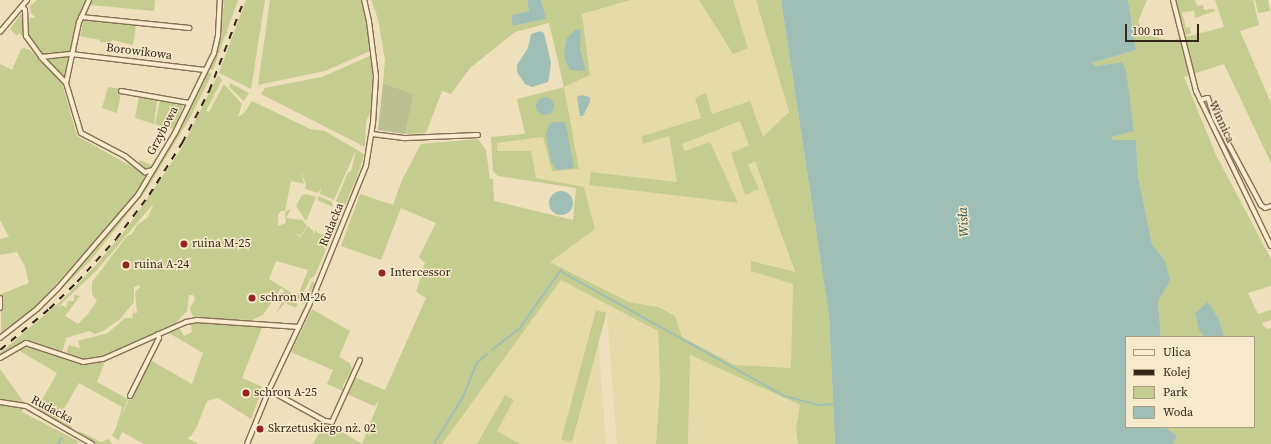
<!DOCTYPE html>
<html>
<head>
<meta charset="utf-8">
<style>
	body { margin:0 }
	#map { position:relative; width:1271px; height:444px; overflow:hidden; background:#eee0bb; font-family:"Source Serif 4",serif }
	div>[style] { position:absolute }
	.farmland>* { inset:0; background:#e4dba8 }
	.green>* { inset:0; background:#c4cc8f; transform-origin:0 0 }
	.cemetery>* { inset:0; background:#bac08f }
	.water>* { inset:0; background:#9fbfb6 }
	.round { border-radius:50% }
	.stream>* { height:1.5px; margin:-0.75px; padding:0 0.75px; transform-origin:0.75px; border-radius:0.75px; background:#9fbfb6 }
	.roads { filter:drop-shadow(1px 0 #856f55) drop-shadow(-1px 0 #856f55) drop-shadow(0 1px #856f55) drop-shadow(0 -1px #856f55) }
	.street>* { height:4px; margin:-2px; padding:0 2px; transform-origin:2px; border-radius:2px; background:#faedce }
	.rail>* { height:1.5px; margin-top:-0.75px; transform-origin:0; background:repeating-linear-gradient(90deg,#34271a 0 7px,transparent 0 14px) }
	.dots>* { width:11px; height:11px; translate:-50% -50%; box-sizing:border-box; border:2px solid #f6eaca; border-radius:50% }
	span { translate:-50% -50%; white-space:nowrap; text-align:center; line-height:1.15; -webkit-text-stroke:3px #f6eaca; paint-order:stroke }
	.street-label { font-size:12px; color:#34271a }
	.poi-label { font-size:12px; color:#34271a }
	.left { translate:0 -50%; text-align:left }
	.water-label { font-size:13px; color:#295452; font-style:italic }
	.legend { position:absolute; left:1125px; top:336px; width:130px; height:92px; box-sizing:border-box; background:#f6eaca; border:1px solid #a89c84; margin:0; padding:5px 7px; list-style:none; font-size:12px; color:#34271a }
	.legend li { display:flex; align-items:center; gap:8px; height:20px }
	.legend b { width:20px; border:1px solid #a89c84 }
	.scale { position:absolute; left:1125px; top:24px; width:74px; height:18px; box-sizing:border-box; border:2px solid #34271a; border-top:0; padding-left:5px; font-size:12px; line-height:14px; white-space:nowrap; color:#34271a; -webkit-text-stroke:3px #f6eaca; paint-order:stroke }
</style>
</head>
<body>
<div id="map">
	<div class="farmland">
		<i style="clip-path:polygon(631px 0,699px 0,733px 54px,748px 47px,733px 0,756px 0,789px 112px,763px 138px,750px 101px,712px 115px,706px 93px,701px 118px,642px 136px,643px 144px,669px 136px,677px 182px,592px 172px,589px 185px,738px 203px,685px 151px,682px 144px,740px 121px,749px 145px,731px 153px,745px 195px,748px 165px,755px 161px,795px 273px,751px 262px,751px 271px,793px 284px,792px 368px,735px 365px,682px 337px,675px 316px,658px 307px,629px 302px,549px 261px,595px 229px,584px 188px,536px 178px,497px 152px,497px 143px,543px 137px,578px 169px,564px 87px,590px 75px,582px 14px)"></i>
		<i style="clip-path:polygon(561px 280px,658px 331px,660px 384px,656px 444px,617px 444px,607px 313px,596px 310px,606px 444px,442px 444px)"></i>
		<i style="clip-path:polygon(690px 355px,801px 406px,796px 429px,798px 444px,688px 444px)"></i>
	</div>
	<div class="green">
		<i style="clip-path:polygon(37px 0,86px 0,69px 52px,42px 55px,28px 37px,30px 18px,36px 18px,31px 13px,30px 6px)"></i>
		<i style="clip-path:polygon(92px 0,155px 0,154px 11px,90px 5px)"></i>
		<i style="clip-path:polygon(222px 0,238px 0,213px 70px,207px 69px,214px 56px,224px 6px)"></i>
		<i style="clip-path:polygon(246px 0,265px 0,251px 89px,219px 73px)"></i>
		<i style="clip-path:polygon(270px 0,361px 0,372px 50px,325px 71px,258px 85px)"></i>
		<i style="clip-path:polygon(371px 0,527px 0,529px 11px,511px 15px,514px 26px,545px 19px,541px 0,631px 0,582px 14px,590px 75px,564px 87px,579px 169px,552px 171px,543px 137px,497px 143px,497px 151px,531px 151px,536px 178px,584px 187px,595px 229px,550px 262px,629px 302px,658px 307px,675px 316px,682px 337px,735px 365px,791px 368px,793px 284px,751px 271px,751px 261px,795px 272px,755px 161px,748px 165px,759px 189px,745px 195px,731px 153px,749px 145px,740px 121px,682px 144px,685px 151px,710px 142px,738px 203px,589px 185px,591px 172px,677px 182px,669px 136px,643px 144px,642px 136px,701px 118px,695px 98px,706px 93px,712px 114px,750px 101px,763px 137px,789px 112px,756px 0,781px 0,829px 316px,835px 444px,798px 444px,796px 429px,800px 405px,690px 355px,688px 444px,656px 444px,660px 384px,658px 331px,561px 280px,442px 444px,313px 444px,325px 422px,362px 444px,379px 401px,374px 406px,347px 394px,354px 377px,385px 390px,426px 298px,416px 292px,425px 263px,419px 257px,436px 223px,401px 208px,381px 260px,341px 246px,360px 194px,393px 205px,402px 180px,421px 144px,478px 139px,486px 150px,490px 179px,493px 179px,494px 201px,573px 220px,576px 188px,498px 176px,493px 171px,491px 137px,525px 134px,517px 99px,564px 87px,549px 23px,515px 32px,470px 68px,451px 94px,442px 91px,426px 133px,405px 134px,414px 94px,383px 83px,385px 60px,378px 19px)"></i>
		<i style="clip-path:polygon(699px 0,733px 0,748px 48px,733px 54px)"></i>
		<i style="clip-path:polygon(1128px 0,1147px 0,1138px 22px,1147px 35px,1170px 41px,1224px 27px,1215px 0,1253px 0,1259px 25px,1240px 31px,1271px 103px,1271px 163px,1224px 64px,1184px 77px,1216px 155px,1271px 259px,1271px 286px,1248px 293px,1258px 314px,1271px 310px,1271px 320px,1262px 323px,1266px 329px,1271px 328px,1271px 444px,1173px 444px,1177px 436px,1165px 427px,1254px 427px,1254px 337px,1161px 337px,1158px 301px,1165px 261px,1152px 244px,1138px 176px,1136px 140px,1115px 140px,1111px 136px,1134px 131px,1122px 62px,1094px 66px,1092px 63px,1136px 50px)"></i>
		<i style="clip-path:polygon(1176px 0,1195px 0,1197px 6px,1203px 5px,1204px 10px,1214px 9px,1215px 11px,1195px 18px,1194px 11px,1182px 12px,1186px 28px,1189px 27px,1191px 33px,1186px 35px)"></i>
		<i style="clip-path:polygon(1255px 0,1268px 0,1270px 11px,1258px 13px)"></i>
		<i style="clip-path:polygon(21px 14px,24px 15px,23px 37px,19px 33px,17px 36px,10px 29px)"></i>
		<i style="clip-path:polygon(84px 18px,136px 25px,133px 45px,112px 40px,111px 43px,100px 42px,100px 40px,80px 36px)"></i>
		<i style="clip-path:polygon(24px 48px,30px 50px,62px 83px,77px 136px,147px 175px,121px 213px,35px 307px,18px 324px,1px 335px,1px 294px,29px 283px,25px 266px,15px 249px,16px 252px,0 255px,0 239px,9px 237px,0 220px,0 64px,12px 70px,21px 49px)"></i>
		<i style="clip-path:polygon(372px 55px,374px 102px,366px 122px,365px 147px,261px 94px,265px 88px,322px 77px)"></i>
		<i style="clip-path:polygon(68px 56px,66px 75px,64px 76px,48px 61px,48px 58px)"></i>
		<i style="clip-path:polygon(206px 71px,212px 74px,191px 116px,145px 192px,90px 261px,50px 300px,49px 298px,94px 251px,127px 211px,154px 171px,201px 87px)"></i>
		<i style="clip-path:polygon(evenodd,218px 75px,222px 80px,206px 111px,209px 112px,224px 84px,242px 104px,238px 117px,244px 113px,252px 101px,310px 129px,325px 131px,364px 154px,360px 169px,345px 205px,336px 201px,348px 172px,351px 171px,356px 150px,334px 200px,320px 194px,321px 188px,318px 193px,305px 189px,306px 185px,301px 171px,304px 184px,291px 181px,285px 211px,281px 211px,278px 215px,278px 226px,286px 223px,285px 212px,291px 209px,286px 218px,302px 220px,307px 226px,301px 235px,293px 234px,300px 236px,299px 239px,308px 226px,314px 232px,313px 239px,316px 228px,316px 232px,329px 237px,330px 234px,332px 235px,315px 275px,310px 279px,299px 302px,296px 300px,308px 270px,276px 261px,269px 279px,295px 295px,292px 298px,281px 297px,280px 293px,285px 292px,281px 288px,263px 315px,252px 320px,196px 318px,192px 315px,190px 308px,195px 299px,193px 295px,189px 295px,187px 311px,175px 324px,96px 359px,83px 360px,66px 354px,69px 345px,80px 348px,78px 341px,108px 333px,125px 318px,132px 318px,134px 307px,134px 313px,137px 313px,135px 292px,140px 287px,139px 285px,134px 287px,134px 302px,119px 320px,103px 331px,95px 334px,89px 331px,66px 338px,62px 353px,32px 343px,24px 343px,0 358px,0 353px,61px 301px,95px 266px,127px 228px,181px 149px,218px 75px,154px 203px,148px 217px,137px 225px,132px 234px,127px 236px,92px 282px,92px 294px,97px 301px,88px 314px,78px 324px,65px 316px,80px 296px,74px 295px,74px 301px,68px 301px,66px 308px,62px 305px,57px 308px,97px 270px,154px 203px)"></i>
		<i style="clip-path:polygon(230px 83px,249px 93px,244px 101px,229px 87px)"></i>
		<i style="clip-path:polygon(108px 87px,122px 89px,117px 113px,102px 108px)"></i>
		<i style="clip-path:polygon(139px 96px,157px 100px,154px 124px,135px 118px)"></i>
		<i style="clip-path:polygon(160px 100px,183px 106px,174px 129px,155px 124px)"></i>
		<i style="clip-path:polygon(167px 141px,151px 169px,140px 167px,139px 160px,152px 165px)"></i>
		<i style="clip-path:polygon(357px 177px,359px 177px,335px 232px,345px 210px)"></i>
		<i style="clip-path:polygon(307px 194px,316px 197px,306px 221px,296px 206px,302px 195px)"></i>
		<i style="clip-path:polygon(319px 196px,332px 202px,333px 207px,317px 200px)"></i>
		<i style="clip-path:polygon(343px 207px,344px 207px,334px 231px,325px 228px,326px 226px,331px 228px)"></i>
		<i style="clip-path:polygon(312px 282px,315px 283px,305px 304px,303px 303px)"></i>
		<i style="clip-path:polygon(289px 300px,298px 304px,296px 308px,285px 303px,276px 313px,282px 302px)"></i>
		<i style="clip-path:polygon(312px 309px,350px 331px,339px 357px,350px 363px,352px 370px,343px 385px,343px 391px,327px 384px,333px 370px,291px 352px)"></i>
		<i style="left:596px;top:310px;width:11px;height:134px;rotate:15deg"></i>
		<i style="clip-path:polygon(210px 321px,263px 325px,242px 378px,263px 387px,251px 419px,218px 398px,207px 401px,197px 426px,191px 436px,187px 438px,198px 444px,144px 444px,122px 432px,117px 444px,118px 440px,112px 436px,140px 376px,152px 361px,192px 384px,203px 353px,169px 333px,180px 329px,184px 336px,192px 332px,191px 324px)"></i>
		<i style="clip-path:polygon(31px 347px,81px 363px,106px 359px,97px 382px,126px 398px,129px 397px,116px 428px,122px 407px,79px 383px,58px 419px,72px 427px,71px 430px,36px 411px,57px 373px,18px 350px,0 362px,21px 348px)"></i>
		<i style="clip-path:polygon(0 369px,25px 404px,0 401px)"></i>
		<i style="clip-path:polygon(505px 395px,514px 400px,497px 431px,520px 444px,477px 444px)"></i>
		<i style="clip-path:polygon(0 405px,23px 409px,22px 412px,78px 441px,77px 444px,0 444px)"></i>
		<i style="clip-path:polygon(79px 431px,101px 442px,109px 439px,112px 444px,96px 444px,79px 434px)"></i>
	</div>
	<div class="cemetery">
		<i style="clip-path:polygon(383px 83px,414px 94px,405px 134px,378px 130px)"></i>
	</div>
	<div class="water">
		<i style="clip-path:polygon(527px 0,541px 0,546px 19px,513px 26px,511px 15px,529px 11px)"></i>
		<i style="clip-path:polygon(781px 0,1128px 0,1136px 50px,1092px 63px,1095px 66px,1122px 62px,1126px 71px,1134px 131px,1111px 137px,1115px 140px,1136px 140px,1138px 176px,1152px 244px,1165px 261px,1170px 281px,1158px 301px,1161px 337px,1126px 337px,1126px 427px,1165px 427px,1177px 436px,1173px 444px,835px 444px,829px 316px)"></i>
		<i style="clip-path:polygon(576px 29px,581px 30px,580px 49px,586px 71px,570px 70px,566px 62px,564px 53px,567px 38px)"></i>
		<i style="clip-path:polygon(540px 31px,544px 33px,551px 63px,549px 78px,548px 82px,532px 87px,525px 84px,517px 72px,517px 65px,528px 48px,531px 34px)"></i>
		<i style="clip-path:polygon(581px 95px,590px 97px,590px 102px,583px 116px,580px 116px,577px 97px)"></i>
		<i class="round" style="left:536px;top:97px;width:18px;height:18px"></i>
		<i style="clip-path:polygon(553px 122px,565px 122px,566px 125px,574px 168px,557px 170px,551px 162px,546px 134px,549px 124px)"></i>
		<i class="round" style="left:549px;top:191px;width:24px;height:24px"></i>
		<i style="clip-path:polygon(1208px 302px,1218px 318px,1224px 337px,1205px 337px,1199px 330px,1195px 313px)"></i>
	</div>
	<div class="stream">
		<i style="left:492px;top:350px;width:36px;rotate:-38deg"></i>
		<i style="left:520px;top:328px;width:70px;rotate:-54.9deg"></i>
		<i style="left:560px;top:271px;width:257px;rotate:29.1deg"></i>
		<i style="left:785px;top:396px;width:34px;rotate:15deg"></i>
		<i style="left:818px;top:405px;width:17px;rotate:-3deg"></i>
		<i style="left:58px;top:444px;width:7px;rotate:-56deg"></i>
		<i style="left:434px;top:444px;width:55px;rotate:-58.3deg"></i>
		<i style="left:463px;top:397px;width:35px;rotate:-68deg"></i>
		<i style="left:476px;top:364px;width:15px;rotate:-42deg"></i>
	</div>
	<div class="roads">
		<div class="street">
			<i style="left:89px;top:0;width:24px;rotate:114deg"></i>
			<i style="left:79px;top:22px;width:62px;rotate:102deg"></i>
			<i style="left:66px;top:83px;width:52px;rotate:73.3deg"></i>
			<i style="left:81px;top:133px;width:50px;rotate:27.6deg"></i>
			<i style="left:125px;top:156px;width:26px;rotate:39deg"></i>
			<i style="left:145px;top:172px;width:8px;rotate:-14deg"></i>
			<i style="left:1173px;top:0;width:94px;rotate:75.8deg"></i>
			<i style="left:1196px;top:91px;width:172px;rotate:64.2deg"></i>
			<i style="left:22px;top:6px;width:5px;rotate:53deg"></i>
			<i style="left:25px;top:10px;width:26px;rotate:88deg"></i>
			<i style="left:26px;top:36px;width:26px;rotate:54deg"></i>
			<i style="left:41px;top:57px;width:30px;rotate:-6deg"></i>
			<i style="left:71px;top:54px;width:135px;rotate:6.8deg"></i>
			<i style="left:81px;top:17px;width:109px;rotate:5.8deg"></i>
			<i style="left:0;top:32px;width:42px;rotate:-49.8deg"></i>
			<i style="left:41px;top:57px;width:36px;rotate:46deg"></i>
			<i style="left:121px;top:91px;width:69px;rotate:10deg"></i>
			<i style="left:1200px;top:100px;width:8px;rotate:-14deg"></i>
			<i style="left:1208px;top:98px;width:20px;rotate:72deg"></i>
			<i style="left:1214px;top:117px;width:100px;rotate:61.9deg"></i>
			<i style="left:1261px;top:205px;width:5px;rotate:37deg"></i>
			<i style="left:1265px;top:208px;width:6px;rotate:-18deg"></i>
			<i style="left:372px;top:134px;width:34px;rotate:7deg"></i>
			<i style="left:406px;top:138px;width:72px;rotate:-2.4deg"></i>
			<i style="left:0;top:298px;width:10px;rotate:90deg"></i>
			<i style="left:0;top:338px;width:47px;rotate:-38.1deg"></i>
			<i style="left:37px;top:309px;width:30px;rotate:-45deg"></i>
			<i style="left:58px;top:288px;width:123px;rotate:-49.3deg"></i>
			<i style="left:138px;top:195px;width:72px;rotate:-59.2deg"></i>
			<i style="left:175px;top:133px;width:89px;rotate:-64deg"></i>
			<i style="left:214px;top:53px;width:18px;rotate:-77deg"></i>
			<i style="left:218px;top:35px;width:35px;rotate:-87deg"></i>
			<i style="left:0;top:358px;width:30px;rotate:-30deg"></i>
			<i style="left:26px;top:343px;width:60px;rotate:18.4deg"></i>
			<i style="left:83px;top:362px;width:20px;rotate:-9deg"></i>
			<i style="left:103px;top:359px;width:91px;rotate:-24deg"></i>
			<i style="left:186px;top:322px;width:11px;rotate:-10deg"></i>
			<i style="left:197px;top:320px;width:102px;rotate:3.9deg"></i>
			<i style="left:269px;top:390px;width:64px;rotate:29deg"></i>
			<i style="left:325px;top:421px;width:7px;rotate:8deg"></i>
			<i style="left:332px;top:422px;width:68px;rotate:-65.7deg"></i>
			<i style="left:130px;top:396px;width:65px;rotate:-63.4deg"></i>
			<i style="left:159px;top:338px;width:4px;rotate:-104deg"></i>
			<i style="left:0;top:402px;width:26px;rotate:9deg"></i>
			<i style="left:26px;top:406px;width:76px;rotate:29.9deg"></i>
			<i style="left:247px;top:444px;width:58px;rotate:-67.8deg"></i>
			<i style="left:269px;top:390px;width:103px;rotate:-64.7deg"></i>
			<i style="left:313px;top:297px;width:141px;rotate:-68deg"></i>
			<i style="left:366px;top:166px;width:44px;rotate:-80.8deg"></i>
			<i style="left:373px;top:123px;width:47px;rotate:-86.3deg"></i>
			<i style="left:376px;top:76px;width:55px;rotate:-97.3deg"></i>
			<i style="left:369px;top:21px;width:22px;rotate:-103deg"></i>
		</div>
	</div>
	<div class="rail">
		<i style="left:0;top:350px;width:64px;rotate:-39.9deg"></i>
		<i style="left:49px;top:309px;width:39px;rotate:-44deg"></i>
		<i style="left:77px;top:282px;width:58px;rotate:-47.8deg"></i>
		<i style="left:116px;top:239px;width:55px;rotate:-53.1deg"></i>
		<i style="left:149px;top:195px;width:62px;rotate:-57.6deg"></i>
		<i style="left:182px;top:143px;width:59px;rotate:-62.6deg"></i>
		<i style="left:209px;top:91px;width:97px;rotate:-69deg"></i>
	</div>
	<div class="dots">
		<i style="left:184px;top:244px;background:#962423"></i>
		<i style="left:126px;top:265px;background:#962423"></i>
		<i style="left:382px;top:273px;background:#962423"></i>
		<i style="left:252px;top:298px;background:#962423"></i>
		<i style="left:246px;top:393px;background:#962423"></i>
		<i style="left:260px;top:429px;background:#962423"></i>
	</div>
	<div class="street-label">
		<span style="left:139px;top:52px;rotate:7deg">Borowikowa</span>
		<span style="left:1221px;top:122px;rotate:65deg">Winnica</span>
		<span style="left:163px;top:131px;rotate:-62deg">Grzybowa</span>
		<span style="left:332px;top:225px;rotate:-68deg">Rudacka</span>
		<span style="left:52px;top:410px;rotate:28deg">Rudacka</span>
	</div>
	<div class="poi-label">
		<span class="left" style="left:192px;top:244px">ruina M-25</span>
		<span class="left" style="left:134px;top:265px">ruina A-24</span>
		<span class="left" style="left:390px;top:273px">Intercessor</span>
		<span class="left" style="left:260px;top:298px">schron M-26</span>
		<span class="left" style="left:254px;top:393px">schron A-25</span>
		<span class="left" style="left:268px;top:429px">Skrzetuskiego nż. 02</span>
	</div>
	<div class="water-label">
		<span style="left:964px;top:222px;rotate:-94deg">Wisła</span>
	</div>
	<ul class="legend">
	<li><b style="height:5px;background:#faedce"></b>Ulica</li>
	<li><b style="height:5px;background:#34271a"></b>Kolej</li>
	<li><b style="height:11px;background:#c4cc8f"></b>Park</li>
	<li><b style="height:11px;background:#9fbfb6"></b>Woda</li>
	</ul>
	<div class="scale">100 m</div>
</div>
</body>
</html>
